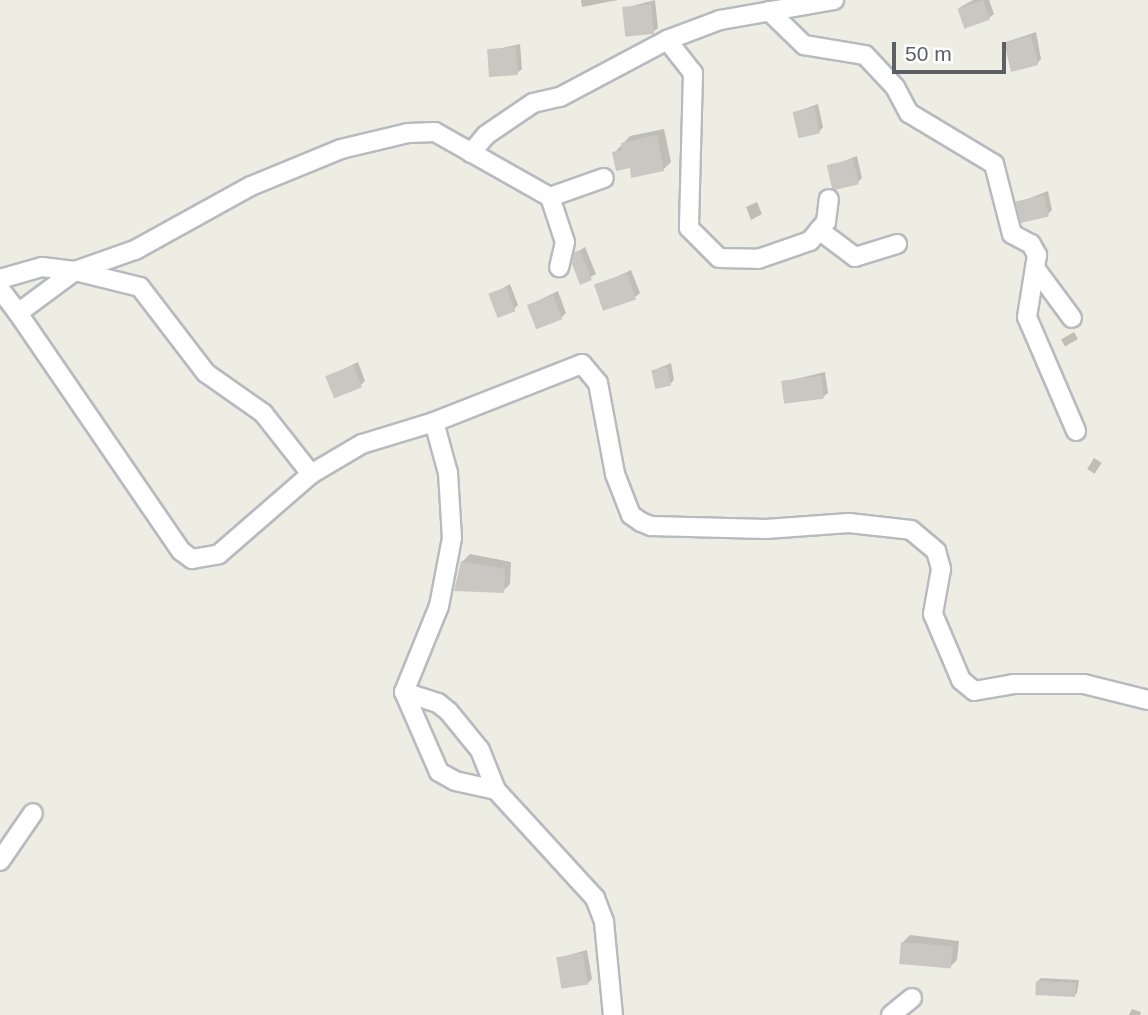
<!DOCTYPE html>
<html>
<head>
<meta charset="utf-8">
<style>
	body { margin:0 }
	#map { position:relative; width:1148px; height:1015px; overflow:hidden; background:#eeede4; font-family:Helvetica,sans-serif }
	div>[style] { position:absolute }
	.shadow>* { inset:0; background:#0003; transform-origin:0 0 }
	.building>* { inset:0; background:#cac7c2; transform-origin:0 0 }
	.roads { filter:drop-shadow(2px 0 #b7babe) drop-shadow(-2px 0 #b7babe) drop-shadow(0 2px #b7babe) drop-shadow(0 -2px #b7babe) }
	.street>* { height:18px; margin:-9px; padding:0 9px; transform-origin:9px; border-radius:9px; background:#fff }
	span { translate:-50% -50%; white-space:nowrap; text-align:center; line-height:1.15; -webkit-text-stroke:6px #fff; paint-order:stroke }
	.scale { position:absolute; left:892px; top:42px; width:114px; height:32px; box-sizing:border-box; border:4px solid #5c6065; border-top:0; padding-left:9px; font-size:21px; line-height:24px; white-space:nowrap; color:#5c6065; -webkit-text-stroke:5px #fff; paint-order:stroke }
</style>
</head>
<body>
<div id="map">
	<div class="shadow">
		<i style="clip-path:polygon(581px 0,618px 0,582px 7px)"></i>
		<i style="clip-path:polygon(655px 0,658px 28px,653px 32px,624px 8px)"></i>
		<i style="clip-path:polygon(973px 0,989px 0,994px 14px,989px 18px,959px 8px)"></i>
		<i style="clip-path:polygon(1036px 32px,1041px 59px,1037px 64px,1006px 42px)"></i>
		<i style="clip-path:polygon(520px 44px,522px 69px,517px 73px,488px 51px)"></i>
		<i style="clip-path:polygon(818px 104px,823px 127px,819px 132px,795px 112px)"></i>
		<i style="clip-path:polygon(664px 129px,671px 162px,664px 169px,631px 166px,614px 153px,630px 136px)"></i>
		<i style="clip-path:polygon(857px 156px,862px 178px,858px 182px,829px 167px)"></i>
		<i style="clip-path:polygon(1048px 191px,1052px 210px,1048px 214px,1017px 203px)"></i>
		<i style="clip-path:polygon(757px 202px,762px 214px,751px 220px,746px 207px)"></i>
		<i style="clip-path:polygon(585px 247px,596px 274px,581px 282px,576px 253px)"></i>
		<i style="clip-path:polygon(631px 270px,640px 293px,635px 297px,596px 286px)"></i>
		<i style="clip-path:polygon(510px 284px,518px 305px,514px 309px,490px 295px)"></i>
		<i style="clip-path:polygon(558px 291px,566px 313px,561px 318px,529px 305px)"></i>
		<i style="left:1074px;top:332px;width:8px;height:15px;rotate:60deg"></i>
		<i style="clip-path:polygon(358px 362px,365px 381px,361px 385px,327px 377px)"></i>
		<i style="clip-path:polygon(671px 363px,674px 380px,670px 384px,652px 371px)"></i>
		<i style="clip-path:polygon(825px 372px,828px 393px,823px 397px,783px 382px)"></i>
		<i style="left:1094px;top:458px;width:9px;height:13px;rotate:32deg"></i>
		<i style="clip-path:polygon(470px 554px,511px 562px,510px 584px,503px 591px,462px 562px)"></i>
		<i style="clip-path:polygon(910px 935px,959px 941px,957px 960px,950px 967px,902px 943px)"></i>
		<i style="clip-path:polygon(587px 950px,592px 979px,587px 984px,558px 958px)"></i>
		<i style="clip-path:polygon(1041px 978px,1079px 980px,1077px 993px,1074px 996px,1038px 981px)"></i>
		<i style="clip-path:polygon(1132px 1009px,1141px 1012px,1140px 1015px,1129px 1015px)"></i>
	</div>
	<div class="building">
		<i style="left:983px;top:0;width:21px;height:27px;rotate:71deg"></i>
		<i style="left:651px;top:4px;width:30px;height:29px;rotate:84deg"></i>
		<i style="left:1031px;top:36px;width:30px;height:28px;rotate:76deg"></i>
		<i style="left:516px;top:47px;width:28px;height:29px;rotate:86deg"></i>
		<i style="left:814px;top:107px;width:27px;height:22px;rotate:77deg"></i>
		<i style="clip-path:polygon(657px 135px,664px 171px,631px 178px,630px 168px,616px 171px,612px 152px,622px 150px,621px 143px)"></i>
		<i style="left:853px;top:159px;width:26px;height:27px;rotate:77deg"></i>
		<i style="left:1044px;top:195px;width:22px;height:29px;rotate:77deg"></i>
		<i style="clip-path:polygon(580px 250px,592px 280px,580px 285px,572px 264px,574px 252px)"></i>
		<i style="left:627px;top:273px;width:28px;height:35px;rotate:71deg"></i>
		<i style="left:506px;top:287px;width:26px;height:19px;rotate:69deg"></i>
		<i style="left:553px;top:295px;width:26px;height:28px;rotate:69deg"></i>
		<i style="left:353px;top:365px;width:24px;height:30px;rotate:68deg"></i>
		<i style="left:667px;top:367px;width:19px;height:16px;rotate:78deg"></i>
		<i style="left:821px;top:376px;width:23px;height:40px;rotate:83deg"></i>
		<i style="clip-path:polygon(461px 561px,505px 569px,504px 593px,454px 591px)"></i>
		<i style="left:901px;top:942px;width:52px;height:22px;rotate:5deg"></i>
		<i style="left:583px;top:953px;width:32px;height:27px;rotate:81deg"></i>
		<i style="left:1036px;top:981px;width:40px;height:14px;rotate:3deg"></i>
	</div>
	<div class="roads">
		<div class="street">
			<i style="left:769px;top:11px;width:49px;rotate:44.2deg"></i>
			<i style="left:804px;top:45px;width:62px;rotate:9.3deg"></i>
			<i style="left:865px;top:55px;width:44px;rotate:46.8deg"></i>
			<i style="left:895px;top:87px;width:30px;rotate:62deg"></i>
			<i style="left:909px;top:113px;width:99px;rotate:31deg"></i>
			<i style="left:994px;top:164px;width:72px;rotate:75.6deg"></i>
			<i style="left:1012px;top:234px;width:21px;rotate:28deg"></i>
			<i style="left:1031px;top:244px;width:13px;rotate:61deg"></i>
			<i style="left:1037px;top:255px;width:63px;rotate:99.2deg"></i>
			<i style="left:1027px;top:317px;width:124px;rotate:66.7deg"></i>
			<i style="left:667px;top:40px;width:42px;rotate:51.8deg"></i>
			<i style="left:693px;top:73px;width:155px;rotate:91.5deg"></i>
			<i style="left:689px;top:228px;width:42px;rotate:45deg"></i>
			<i style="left:719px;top:258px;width:39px;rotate:1deg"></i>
			<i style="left:758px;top:259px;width:55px;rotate:-19.1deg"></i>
			<i style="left:810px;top:241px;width:25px;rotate:-50deg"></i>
			<i style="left:826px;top:222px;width:23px;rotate:-83deg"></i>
			<i style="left:471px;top:153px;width:23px;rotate:-50deg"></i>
			<i style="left:486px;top:135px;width:57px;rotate:-34.2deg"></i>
			<i style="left:533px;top:103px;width:28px;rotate:-13deg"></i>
			<i style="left:560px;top:97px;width:121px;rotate:-28deg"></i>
			<i style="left:667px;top:40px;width:57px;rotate:-20.7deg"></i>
			<i style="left:720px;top:20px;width:116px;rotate:-10deg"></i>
			<i style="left:550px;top:197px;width:47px;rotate:71.6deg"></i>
			<i style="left:565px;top:242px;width:26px;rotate:103deg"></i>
			<i style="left:819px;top:230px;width:45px;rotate:36.9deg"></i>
			<i style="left:855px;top:257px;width:44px;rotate:-17.2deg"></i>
			<i style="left:1035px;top:268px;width:62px;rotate:53.5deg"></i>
			<i style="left:0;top:279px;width:44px;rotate:-15.9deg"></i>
			<i style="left:42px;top:267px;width:33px;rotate:7deg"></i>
			<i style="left:75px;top:271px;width:64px;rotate:-19.3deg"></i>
			<i style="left:135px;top:250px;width:132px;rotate:-28.9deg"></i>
			<i style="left:251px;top:186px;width:97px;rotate:-22.3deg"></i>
			<i style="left:341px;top:149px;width:69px;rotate:-13.4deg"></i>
			<i style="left:408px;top:133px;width:27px;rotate:-2deg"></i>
			<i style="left:435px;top:132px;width:132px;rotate:29.5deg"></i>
			<i style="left:550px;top:197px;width:57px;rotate:-19.4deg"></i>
			<i style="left:0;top:289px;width:30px;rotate:53deg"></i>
			<i style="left:18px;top:313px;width:71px;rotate:-36.4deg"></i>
			<i style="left:75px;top:271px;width:67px;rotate:13.8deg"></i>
			<i style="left:140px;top:287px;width:108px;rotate:52.5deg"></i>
			<i style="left:206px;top:373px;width:70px;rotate:35.1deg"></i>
			<i style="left:263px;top:413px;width:78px;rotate:51.8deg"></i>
			<i style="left:311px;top:474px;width:59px;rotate:-30.5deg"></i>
			<i style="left:362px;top:444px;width:75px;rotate:-17deg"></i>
			<i style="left:434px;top:422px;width:53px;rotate:74.6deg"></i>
			<i style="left:448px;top:473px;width:65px;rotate:86.5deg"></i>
			<i style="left:452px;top:538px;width:69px;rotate:100.8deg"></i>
			<i style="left:439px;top:606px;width:93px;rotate:112.1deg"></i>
			<i style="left:404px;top:692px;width:87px;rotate:66.4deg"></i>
			<i style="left:439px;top:772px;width:18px;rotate:29deg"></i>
			<i style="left:455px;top:781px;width:42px;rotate:12.4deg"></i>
			<i style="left:496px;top:790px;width:147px;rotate:47.5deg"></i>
			<i style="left:595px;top:898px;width:26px;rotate:69deg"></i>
			<i style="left:604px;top:922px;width:93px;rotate:84.5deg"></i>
			<i style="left:18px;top:313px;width:288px;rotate:55.6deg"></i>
			<i style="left:181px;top:551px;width:14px;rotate:36deg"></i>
			<i style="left:192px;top:559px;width:27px;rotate:-10deg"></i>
			<i style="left:219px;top:554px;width:122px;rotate:-41deg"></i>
			<i style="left:434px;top:422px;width:159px;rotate:-21.4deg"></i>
			<i style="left:582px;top:364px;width:25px;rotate:50deg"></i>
			<i style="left:598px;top:383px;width:93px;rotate:79.4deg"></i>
			<i style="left:615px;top:474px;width:44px;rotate:68.7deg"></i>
			<i style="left:631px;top:515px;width:12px;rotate:35deg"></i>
			<i style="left:641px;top:522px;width:11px;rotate:22deg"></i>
			<i style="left:651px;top:526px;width:115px;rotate:1.5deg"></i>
			<i style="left:766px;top:529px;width:83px;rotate:-4.1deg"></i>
			<i style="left:849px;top:523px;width:62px;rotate:6.4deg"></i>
			<i style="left:911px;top:530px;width:33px;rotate:40deg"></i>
			<i style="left:936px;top:551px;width:19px;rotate:74deg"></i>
			<i style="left:941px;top:569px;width:46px;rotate:100.1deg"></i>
			<i style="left:933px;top:614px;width:72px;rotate:67deg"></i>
			<i style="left:961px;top:680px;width:17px;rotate:40deg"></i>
			<i style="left:974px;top:691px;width:40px;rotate:-10deg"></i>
			<i style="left:1013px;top:684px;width:71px"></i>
			<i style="left:1084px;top:684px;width:66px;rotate:14deg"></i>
			<i style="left:404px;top:692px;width:36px;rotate:18deg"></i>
			<i style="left:438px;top:703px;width:14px;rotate:39deg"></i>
			<i style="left:449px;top:712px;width:49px;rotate:50.8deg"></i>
			<i style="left:480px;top:750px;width:43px;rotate:68.2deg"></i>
			<i style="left:0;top:861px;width:58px;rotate:-55.5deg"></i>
			<i style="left:891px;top:1015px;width:27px;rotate:-39deg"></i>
		</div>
	</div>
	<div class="scale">50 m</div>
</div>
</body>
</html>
